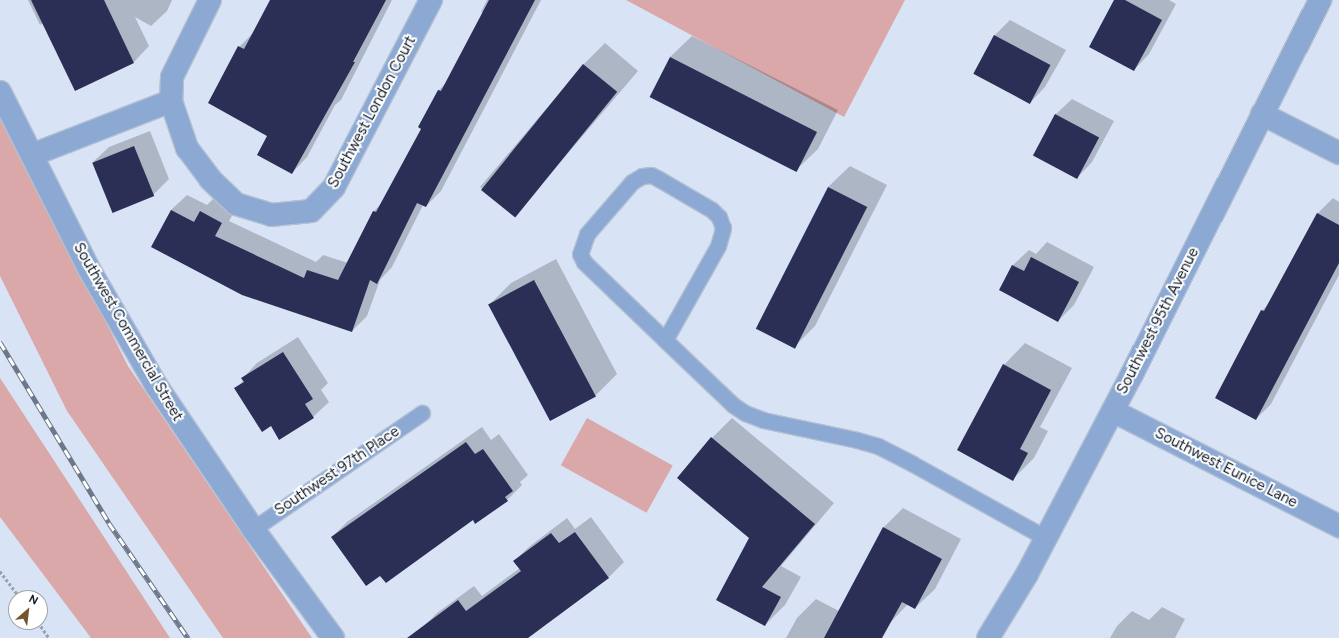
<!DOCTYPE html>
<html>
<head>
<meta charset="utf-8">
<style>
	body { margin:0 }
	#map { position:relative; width:1339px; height:638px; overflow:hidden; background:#d8e4f6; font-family:Figtree,sans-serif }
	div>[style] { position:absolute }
	.green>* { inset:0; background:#dba8a9; transform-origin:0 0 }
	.shadow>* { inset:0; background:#0003 }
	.building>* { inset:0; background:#2b2f56; transform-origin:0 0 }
	.path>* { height:2.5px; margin-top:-1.25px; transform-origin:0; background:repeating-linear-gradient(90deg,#97a2b3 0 3px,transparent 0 5px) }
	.roads { filter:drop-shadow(1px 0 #b4c0d2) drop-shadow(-1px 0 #b4c0d2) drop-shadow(0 1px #b4c0d2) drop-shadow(0 -1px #b4c0d2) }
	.service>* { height:15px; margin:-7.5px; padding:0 7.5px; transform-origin:7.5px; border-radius:7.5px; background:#8ca9d4 }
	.minor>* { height:22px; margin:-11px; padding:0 11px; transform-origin:11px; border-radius:11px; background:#8ca9d4 }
	.rail>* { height:4.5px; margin-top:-2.25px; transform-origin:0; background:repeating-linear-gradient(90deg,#fff 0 9px,#6c7787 0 18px); box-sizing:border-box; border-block:1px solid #6c7787 }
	span { translate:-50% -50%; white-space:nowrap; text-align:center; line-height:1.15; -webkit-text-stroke:4px #fff; paint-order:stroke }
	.street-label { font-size:15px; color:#121d2c }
	.north { position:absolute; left:8px; top:590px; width:40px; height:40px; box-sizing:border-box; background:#fff; border:1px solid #a0a5ab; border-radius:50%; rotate:28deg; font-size:11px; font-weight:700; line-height:16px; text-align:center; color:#121d2c }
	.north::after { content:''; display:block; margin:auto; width:14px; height:18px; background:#73572a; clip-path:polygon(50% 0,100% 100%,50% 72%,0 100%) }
</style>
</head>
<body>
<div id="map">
	<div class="green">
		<i style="clip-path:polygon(626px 0,905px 0,844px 117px)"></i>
		<i style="clip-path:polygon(0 111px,128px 366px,312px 638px,223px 638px,67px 411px,0 276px)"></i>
		<i style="clip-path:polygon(0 378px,170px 638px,91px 638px,0 517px)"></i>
		<i style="left:587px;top:418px;width:98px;height:54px;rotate:29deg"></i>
	</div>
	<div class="shadow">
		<i style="clip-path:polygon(28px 0,172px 0,167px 11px,151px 26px,135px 17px,149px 46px,134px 62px,75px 90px,43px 23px,40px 25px)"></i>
		<i style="clip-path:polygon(271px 0,392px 0,341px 100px,335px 105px,307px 157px,292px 173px,269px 136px,239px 47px,254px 32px)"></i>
		<i style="clip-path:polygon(487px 0,541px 0,441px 191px,426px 206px,423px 205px,392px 267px,380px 280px,367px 316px,352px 331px,152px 246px,171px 210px,187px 195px,207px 205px,216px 196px,237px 207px,229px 221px,316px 262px,323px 255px,348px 263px,374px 211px,383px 202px,422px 128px,439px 90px,446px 83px,483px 13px,481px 12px)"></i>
		<i style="clip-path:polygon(1115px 0,1169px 0,1176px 4px,1149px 54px,1134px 70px)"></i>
		<i style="clip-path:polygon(1010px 20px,1066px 50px,1045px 87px,1030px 103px,994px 36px)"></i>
		<i style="clip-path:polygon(692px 36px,838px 110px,818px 149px,796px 170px,670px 57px)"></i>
		<i style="clip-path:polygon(605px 43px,638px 71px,534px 193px,513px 215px,480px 187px,584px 64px)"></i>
		<i style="clip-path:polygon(1072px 99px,1114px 121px,1092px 162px,1077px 178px,1034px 155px,1056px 114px)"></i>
		<i style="clip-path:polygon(150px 131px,169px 179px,153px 195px,93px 162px,109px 147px)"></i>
		<i style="clip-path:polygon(850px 166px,887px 185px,815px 326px,794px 347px,828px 187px)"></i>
		<i style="clip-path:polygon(1333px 198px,1339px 202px,1339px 275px,1271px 404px,1256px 419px,1262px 311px,1269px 303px,1317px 214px)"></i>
		<i style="clip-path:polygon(1047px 242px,1094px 267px,1074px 305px,1058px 321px,1000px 290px,1013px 265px,1029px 250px,1036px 254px)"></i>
		<i style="clip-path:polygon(556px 259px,617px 374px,596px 395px,550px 419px,490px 304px,511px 283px)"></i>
		<i style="clip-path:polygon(298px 337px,328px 383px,321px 390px,329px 402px,313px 417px,271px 425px,236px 388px,243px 381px,242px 379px,257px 363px)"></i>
		<i style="clip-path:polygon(1025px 343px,1072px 368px,1040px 427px,1048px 431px,1034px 458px,1013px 479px,1004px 365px)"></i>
		<i style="clip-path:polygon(732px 418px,834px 503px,781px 566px,801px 577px,785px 605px,765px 625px,750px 538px,712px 438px)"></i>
		<i style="clip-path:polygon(482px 427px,491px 440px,499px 434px,528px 475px,520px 482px,522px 485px,507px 500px,381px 574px,332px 537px,347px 522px)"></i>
		<i style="clip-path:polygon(903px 508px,961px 539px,935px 589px,915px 608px,908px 604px,888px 625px,862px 638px,786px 638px,797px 618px,816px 599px,839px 611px,884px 527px)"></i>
		<i style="clip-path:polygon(591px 517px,624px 562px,609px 577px,525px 638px,426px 638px,421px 629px,437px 613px,474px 586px,482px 596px,520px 568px,514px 561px,530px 546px,567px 518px,575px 529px)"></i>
		<i style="clip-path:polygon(1162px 607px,1185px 619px,1175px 638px,1110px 638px,1117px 626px,1132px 611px,1149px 620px)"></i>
	</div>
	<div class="building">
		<i style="clip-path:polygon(31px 0,104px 0,134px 63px,75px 91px)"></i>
		<i style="clip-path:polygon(270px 0,386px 0,353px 62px,355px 62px,292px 174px,257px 155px,267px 136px,208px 103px,238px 46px,244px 49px)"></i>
		<i style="clip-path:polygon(489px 0,535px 0,426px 207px,417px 203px,377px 284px,370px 280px,352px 332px,242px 295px,151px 247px,171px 210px,194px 222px,200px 211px,222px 223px,215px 236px,304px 278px,307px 270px,338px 280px,373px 211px,376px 212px,421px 129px,418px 127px,438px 90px,441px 91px)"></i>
		<i style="clip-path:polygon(1114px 0,1125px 0,1162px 20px,1134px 71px,1089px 47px)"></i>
		<i style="left:994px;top:35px;width:64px;height:44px;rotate:28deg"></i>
		<i style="left:670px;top:57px;width:165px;height:45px;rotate:27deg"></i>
		<i style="left:583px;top:64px;width:44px;height:162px;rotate:39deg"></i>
		<i style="left:1055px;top:114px;width:50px;height:47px;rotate:28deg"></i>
		<i style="left:134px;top:146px;width:54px;height:45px;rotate:68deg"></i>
		<i style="left:828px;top:187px;width:44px;height:159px;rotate:27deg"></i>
		<i style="clip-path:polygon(1317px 213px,1339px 225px,1339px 263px,1256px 420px,1215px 398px,1261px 310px,1264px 311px)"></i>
		<i style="clip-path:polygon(1031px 257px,1079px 282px,1058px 322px,999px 290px,1012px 265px,1024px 271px)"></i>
		<i style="left:534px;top:280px;width:132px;height:52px;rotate:62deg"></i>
		<i style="clip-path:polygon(283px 352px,313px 399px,305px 404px,314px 418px,279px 440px,271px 426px,262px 432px,234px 388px,244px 382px,241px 378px)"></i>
		<i style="clip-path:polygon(1003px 364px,1051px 390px,1020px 449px,1028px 453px,1013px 481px,957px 450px)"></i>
		<i style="clip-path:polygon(711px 437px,815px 524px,762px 587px,781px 597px,765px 626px,716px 600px,749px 538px,677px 478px)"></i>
		<i style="clip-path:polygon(466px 442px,475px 454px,483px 449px,513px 491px,505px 497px,508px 501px,475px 524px,473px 520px,386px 583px,380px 576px,366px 586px,331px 537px)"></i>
		<i style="clip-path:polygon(883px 527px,942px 559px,915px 609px,902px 602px,882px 638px,824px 638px)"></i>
		<i style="clip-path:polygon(575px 532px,609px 578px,528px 638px,407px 638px,458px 600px,466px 611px,521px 571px,513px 561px,551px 533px,559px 543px)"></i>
	</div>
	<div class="path">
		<i style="left:0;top:571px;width:34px;rotate:53deg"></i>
		<i style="left:38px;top:622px;width:19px;rotate:55deg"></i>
	</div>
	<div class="roads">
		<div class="service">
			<i style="left:665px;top:340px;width:108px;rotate:-60.6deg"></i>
			<i style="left:718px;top:246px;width:19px;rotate:-74deg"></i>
			<i style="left:723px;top:228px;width:12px;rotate:-110deg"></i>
			<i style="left:719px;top:217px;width:10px;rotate:-135deg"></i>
			<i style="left:712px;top:210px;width:61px;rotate:-149.7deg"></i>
			<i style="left:659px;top:179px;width:9px;rotate:-153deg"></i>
			<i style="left:651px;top:175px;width:9px;rotate:174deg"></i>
			<i style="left:642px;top:176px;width:12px;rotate:149deg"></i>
			<i style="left:632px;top:182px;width:69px;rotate:130.9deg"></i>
			<i style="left:587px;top:234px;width:21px;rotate:109deg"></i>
			<i style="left:580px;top:254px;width:9px;rotate:63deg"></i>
			<i style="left:584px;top:262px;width:112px;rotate:43.9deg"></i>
			<i style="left:665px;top:340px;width:94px;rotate:43.7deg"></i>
			<i style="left:733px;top:405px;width:14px;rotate:34deg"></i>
			<i style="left:745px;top:413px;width:19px;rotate:21deg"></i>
			<i style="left:763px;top:420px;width:96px;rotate:12deg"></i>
			<i style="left:857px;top:440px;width:22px;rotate:16deg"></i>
			<i style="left:878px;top:446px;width:39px;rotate:27deg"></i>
			<i style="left:913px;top:464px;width:152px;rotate:29.1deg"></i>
			<i style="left:253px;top:529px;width:205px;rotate:-34.5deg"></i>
		</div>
		<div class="minor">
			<i style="left:210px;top:0;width:86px;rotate:116.3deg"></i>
			<i style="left:172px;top:77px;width:24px;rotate:92deg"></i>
			<i style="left:171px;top:101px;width:50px;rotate:71.2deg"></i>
			<i style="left:187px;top:148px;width:39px;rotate:53deg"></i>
			<i style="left:210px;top:179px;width:36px;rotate:44deg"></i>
			<i style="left:236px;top:204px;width:37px;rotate:17deg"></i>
			<i style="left:271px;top:215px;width:40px;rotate:-5.7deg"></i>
			<i style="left:311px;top:211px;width:33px;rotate:-46deg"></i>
			<i style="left:334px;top:187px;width:211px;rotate:-62.6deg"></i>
			<i style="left:0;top:92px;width:198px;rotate:63.3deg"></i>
			<i style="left:89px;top:269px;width:134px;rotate:60deg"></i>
			<i style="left:156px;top:385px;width:174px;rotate:56deg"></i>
			<i style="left:253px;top:529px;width:135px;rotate:53.7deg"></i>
			<i style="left:1262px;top:114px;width:86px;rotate:26.9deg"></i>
			<i style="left:32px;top:155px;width:149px;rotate:-21.2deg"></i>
			<i style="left:1113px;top:411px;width:254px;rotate:27deg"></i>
			<i style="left:988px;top:638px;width:75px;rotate:-58.6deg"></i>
			<i style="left:1027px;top:574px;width:224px;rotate:-62.3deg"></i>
			<i style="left:1131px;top:376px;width:421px;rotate:-63.3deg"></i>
		</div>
	</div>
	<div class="rail">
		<i style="left:0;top:342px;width:211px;rotate:58.9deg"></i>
		<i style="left:109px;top:523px;width:140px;rotate:55.5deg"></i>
	</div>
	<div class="street-label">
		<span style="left:372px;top:112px;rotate:-62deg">Southwest London Court</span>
		<span style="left:1158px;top:321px;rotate:-63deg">Southwest 95th Avenue</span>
		<span style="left:128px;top:332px;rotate:60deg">Southwest Commercial Street</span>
		<span style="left:1226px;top:468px;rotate:27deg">Southwest Eunice Lane</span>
		<span style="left:337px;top:471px;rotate:-34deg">Southwest 97th Place</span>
	</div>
	<div class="north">N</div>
</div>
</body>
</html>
